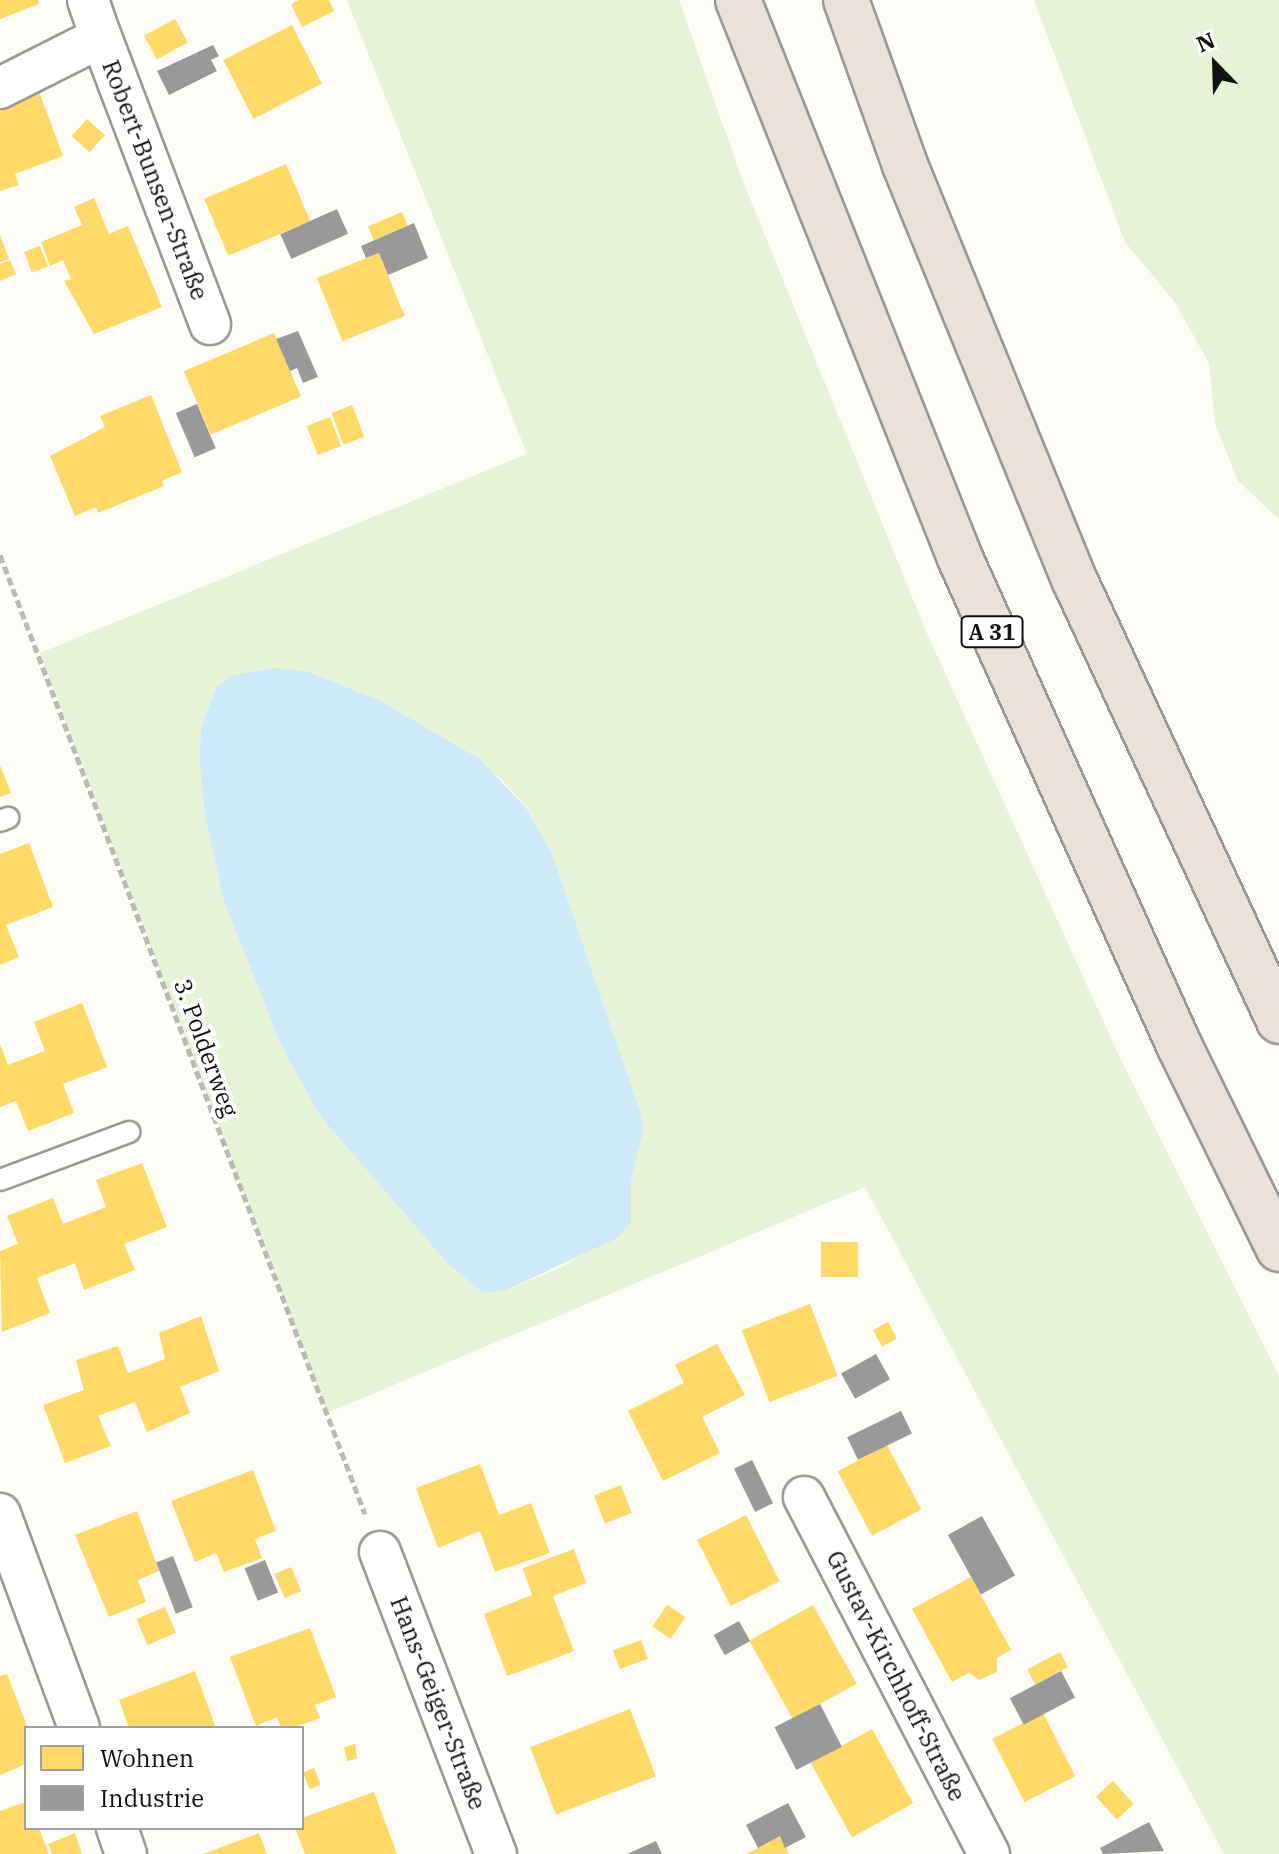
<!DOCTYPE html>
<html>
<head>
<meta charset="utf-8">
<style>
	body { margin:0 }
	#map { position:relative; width:1279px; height:1854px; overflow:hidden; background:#fdfcf7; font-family:"IBM Plex Serif",serif }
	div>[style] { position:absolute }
	.green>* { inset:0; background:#e7f3d7 }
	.water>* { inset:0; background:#cde8f7 }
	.homes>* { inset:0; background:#ffd966; transform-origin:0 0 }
	.industry>* { inset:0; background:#999; transform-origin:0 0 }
	.path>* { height:5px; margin-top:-2.5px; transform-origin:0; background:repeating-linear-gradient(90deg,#b9b9b8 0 8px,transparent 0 12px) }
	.roads { filter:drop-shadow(2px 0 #979795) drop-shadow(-2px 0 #979795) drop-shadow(0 2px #979795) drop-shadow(0 -2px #979795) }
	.service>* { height:20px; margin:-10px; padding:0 10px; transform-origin:10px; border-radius:10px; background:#fffffe }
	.minor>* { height:40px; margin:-20px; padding:0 20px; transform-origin:20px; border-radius:20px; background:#fffffe }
	.motorway>* { height:44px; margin:-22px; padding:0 22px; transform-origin:22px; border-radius:22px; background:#eae1d8 }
	span { translate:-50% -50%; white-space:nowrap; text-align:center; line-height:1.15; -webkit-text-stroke:8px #fff; paint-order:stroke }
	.shield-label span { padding:2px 6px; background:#fff; border:2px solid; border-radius:6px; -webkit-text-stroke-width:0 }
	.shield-label { font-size:22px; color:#111; font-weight:700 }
	.street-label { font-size:24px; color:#111 }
	.legend { position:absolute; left:24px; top:1726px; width:280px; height:104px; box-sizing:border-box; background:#fff; border:2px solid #a0a0a0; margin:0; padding:10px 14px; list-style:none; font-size:24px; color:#111 }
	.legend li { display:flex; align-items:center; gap:16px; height:40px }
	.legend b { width:40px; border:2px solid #a0a0a0 }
	.north { position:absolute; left:1175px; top:24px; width:80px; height:80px; -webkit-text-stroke:6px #fff; paint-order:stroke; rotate:337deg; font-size:22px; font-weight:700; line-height:32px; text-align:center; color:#111 }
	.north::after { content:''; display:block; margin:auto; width:28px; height:36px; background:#111; clip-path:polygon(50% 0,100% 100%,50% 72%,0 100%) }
</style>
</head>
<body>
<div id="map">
	<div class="green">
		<i style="clip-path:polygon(evenodd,347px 0,679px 0,742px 179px,926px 631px,1121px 1060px,1279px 1376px,1279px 1854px,1224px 1854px,865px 1187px,327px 1413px,40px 653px,527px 454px,347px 0,309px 672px,381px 701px,462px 748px,502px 780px,527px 808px,551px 851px,641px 1114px,644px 1129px,631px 1181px,627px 1228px,563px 1266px,505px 1291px,483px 1293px,448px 1264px,320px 1116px,280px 1043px,224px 901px,206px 821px,201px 729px,309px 672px)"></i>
		<i style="clip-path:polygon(1034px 0,1279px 0,1279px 519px,1238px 481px,1215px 424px,1209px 363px,1174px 301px,1125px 242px)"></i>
	</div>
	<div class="water">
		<i style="clip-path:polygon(274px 668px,309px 672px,381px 701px,480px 759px,527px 809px,551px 851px,641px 1114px,644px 1129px,631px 1181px,631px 1222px,619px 1237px,505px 1291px,483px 1293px,448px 1264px,320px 1116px,280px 1043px,224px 901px,206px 821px,200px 764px,201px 729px,216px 688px,231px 676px)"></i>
	</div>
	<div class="homes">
		<i style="clip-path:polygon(0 0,38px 0,39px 4px,0 19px)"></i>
		<i style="clip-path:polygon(299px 0,329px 0,334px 11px,302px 27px,291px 4px)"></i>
		<i style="left:175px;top:19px;width:27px;height:35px;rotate:62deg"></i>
		<i style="left:292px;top:25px;width:66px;height:77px;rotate:63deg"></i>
		<i style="clip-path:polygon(37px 86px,63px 156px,15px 174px,19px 185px,0 191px,0 99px)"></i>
		<i style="left:87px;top:119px;width:24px;height:23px;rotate:42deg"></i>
		<i style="left:286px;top:164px;width:62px;height:89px;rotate:67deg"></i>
		<i style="clip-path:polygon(94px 198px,109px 234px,128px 226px,162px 307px,94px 334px,64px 281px,71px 279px,63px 260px,50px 266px,41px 242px,82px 225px,74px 207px)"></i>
		<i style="left:402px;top:212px;width:15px;height:37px;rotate:67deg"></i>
		<i style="clip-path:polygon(0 235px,9px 259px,0 262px)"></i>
		<i style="left:40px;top:246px;width:22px;height:17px;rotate:69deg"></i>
		<i style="left:379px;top:253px;width:68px;height:67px;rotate:68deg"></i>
		<i style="clip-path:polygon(10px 260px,16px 274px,0 281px,0 264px)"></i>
		<i style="left:274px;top:333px;width:69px;height:98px;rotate:67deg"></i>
		<i style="clip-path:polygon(151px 395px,182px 472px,162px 481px,164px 486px,98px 513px,96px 507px,75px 516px,50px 456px,105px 427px,100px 416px)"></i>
		<i style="left:352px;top:405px;width:34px;height:22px;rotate:69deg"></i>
		<i style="left:330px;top:417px;width:31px;height:25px;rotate:69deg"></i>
		<i style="clip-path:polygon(0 765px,11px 793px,0 797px)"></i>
		<i style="clip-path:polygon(29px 843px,53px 907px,6px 925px,19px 957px,0 965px,0 854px)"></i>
		<i style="clip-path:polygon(82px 1003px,107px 1067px,63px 1084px,74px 1113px,28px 1131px,16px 1101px,0 1107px,0 1044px,8px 1065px,45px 1051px,34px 1022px)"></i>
		<i style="clip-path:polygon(142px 1163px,167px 1227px,124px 1244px,135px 1270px,84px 1290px,75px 1263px,37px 1278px,50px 1313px,2px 1332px,0 1251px,18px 1244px,7px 1216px,53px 1198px,63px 1224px,106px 1207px,96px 1180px)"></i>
		<i style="left:821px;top:1242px;width:37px;height:35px"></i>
		<i style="left:810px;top:1304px;width:77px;height:73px;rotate:69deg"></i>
		<i style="clip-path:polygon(201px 1316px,219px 1371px,180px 1387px,190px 1413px,147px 1432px,135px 1402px,98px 1416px,111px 1446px,65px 1463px,43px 1405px,84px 1390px,76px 1360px,118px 1346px,128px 1373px,165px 1359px,159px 1333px)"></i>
		<i style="left:888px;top:1322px;width:19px;height:17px;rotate:62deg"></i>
		<i style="clip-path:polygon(717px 1344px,745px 1395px,702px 1417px,720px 1453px,663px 1481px,628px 1411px,684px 1383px,675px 1365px)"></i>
		<i style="left:887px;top:1445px;width:73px;height:56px;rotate:62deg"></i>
		<i style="clip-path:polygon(480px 1464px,499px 1515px,531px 1503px,550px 1553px,495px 1572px,480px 1531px,438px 1548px,416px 1488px)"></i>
		<i style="clip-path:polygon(253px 1470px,276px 1531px,255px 1539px,262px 1558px,224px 1572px,216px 1553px,195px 1562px,171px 1501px)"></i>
		<i style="left:621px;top:1485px;width:30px;height:29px;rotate:69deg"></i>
		<i style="clip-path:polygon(137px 1511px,159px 1571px,138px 1580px,146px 1602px,109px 1617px,75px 1535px)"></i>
		<i style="left:746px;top:1515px;width:74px;height:55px;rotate:63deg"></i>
		<i style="clip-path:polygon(574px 1549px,586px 1583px,553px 1596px,574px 1651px,507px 1676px,484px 1614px,532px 1595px,523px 1568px)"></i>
		<i style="left:291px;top:1567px;width:26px;height:18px;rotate:67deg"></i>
		<i style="clip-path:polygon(971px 1577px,1011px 1650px,997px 1658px,997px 1672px,980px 1680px,969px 1673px,952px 1682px,912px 1609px)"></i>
		<i style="left:667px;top:1605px;width:22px;height:26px;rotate:34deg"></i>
		<i style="left:813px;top:1605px;width:90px;height:73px;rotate:61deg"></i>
		<i style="left:165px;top:1607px;width:28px;height:31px;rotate:67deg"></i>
		<i style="clip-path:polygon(310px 1628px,336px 1697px,315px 1705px,320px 1718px,293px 1728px,281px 1728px,277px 1717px,256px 1726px,230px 1657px)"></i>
		<i style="left:641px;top:1640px;width:20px;height:30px;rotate:70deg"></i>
		<i style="left:1060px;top:1652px;width:17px;height:37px;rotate:62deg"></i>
		<i style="clip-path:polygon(195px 1671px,216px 1728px,129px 1728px,119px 1700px)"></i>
		<i style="clip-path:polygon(7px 1674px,28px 1728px,26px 1764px,0 1775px,0 1676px)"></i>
		<i style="left:630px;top:1709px;width:72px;height:107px;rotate:69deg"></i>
		<i style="left:1043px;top:1713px;width:71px;height:57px;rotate:63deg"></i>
		<i style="left:872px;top:1729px;width:85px;height:70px;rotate:61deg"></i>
		<i style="clip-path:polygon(355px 1744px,357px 1759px,347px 1761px,344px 1747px)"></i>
		<i style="left:314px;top:1768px;width:18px;height:12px;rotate:68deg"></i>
		<i style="left:1113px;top:1781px;width:31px;height:23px;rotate:48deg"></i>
		<i style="clip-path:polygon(374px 1792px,397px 1854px,305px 1854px,295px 1828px,302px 1828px,302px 1818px)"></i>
		<i style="clip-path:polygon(26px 1802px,26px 1828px,39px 1828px,49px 1854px,0 1854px,0 1811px)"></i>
		<i style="clip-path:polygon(75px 1833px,82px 1854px,52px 1854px,48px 1844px)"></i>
		<i style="clip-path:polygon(259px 1833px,267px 1854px,203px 1854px)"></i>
		<i style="clip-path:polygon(780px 1836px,789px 1854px,746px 1854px,758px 1848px)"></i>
	</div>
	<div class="industry">
		<i style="clip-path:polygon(213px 45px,219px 56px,211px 60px,217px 71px,169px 95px,157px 71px)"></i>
		<i style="left:337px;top:209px;width:27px;height:62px;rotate:66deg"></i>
		<i style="clip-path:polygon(414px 223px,428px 258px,388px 275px,379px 253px,366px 258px,361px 246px)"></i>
		<i style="clip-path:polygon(298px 331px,318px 377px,303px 383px,297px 368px,290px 371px,276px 339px)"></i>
		<i style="left:197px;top:404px;width:48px;height:23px;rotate:67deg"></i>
		<i style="left:876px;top:1354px;width:29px;height:40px;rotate:61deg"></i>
		<i style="left:901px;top:1411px;width:25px;height:60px;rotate:64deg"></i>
		<i style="left:752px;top:1460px;width:48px;height:20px;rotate:64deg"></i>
		<i style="left:982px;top:1516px;width:68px;height:39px;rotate:61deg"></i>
		<i style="left:173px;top:1556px;width:55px;height:18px;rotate:69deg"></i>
		<i style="left:265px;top:1560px;width:35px;height:22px;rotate:68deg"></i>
		<i style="left:739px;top:1621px;width:23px;height:29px;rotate:61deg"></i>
		<i style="left:1061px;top:1671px;width:30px;height:58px;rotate:62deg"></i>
		<i style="left:820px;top:1704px;width:48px;height:51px;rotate:63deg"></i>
		<i style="clip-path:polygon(788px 1803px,806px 1837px,785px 1848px,780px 1836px,758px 1848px,746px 1825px)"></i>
		<i style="clip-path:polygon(1149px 1822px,1164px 1851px,1103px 1854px,1100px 1848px)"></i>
		<i style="clip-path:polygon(656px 1841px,662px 1854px,627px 1854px)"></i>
	</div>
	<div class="path">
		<i style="left:0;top:555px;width:1026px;rotate:69.16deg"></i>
	</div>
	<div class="roads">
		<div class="service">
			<i style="left:0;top:821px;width:9px;rotate:-21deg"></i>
			<i style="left:0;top:1180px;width:138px;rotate:-20.4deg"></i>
		</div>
		<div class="minor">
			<i style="left:88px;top:0;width:39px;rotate:71deg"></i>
			<i style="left:0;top:88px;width:113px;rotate:-26.8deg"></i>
			<i style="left:101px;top:37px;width:307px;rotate:69.2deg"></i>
			<i style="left:804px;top:1497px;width:402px;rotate:62.6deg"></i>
			<i style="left:0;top:1514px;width:228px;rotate:69.7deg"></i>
			<i style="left:380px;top:1552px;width:324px;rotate:69deg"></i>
			<i style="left:117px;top:1828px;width:28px;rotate:71deg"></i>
		</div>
		<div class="motorway">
			<i style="left:738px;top:0;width:601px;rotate:68.3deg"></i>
			<i style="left:960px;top:558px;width:534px;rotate:65.79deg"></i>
			<i style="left:1179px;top:1045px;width:227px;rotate:63.9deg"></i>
			<i style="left:846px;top:0;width:175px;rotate:70.3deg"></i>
			<i style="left:905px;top:165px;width:449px;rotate:67.8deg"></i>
			<i style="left:1075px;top:581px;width:485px;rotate:65.1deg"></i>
		</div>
	</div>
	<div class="shield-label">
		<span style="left:992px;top:632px">A 31</span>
	</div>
	<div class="street-label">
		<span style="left:155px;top:180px;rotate:69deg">Robert-Bunsen-Straße</span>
		<span style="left:206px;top:1048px;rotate:70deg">3. Polderweg</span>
		<span style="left:896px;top:1676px;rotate:63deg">Gustav-Kirchhoff-Straße</span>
		<span style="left:438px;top:1703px;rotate:69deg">Hans-Geiger-Straße</span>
	</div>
	<ul class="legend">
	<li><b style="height:22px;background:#ffd966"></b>Wohnen</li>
	<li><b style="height:22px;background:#999"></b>Industrie</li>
	</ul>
	<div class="north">N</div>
</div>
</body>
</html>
